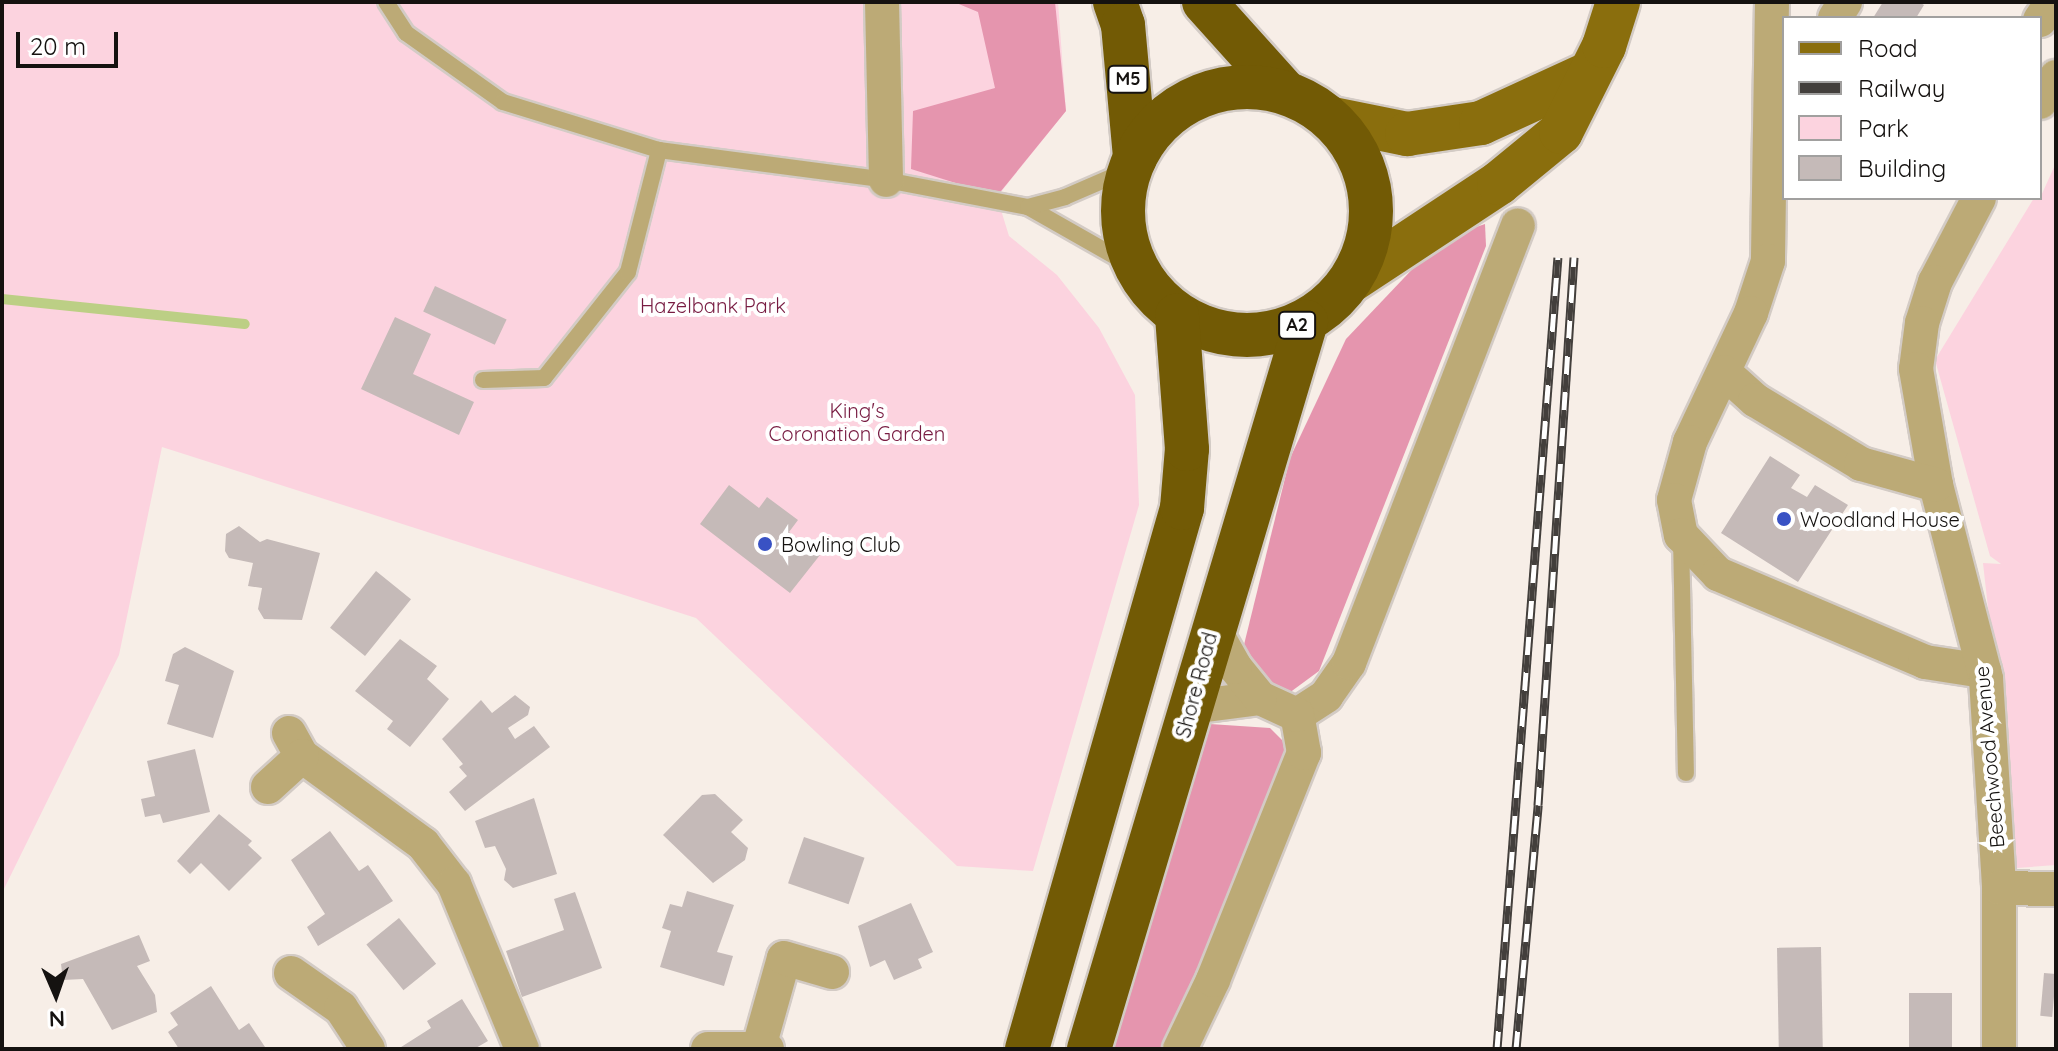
<!DOCTYPE html>
<html>
<head>
<meta charset="utf-8">
<style>
	body { margin:0 }
	#map { position:relative; width:2058px; height:1051px; overflow:hidden; background:#f7eee7; font-family:Quicksand,sans-serif }
	div>[style] { position:absolute }
	.green>* { inset:0; background:#fcd3df }
	.forest>* { inset:0; background:#e595ae }
	.stream>* { height:10px; margin:-5px; padding:0 5px; transform-origin:5px; border-radius:5px; background:#bccf85 }
	.building>* { inset:0; background:#c5bab8; transform-origin:0 0 }
	.roads { filter:drop-shadow(2px 0 #d3cbc5) drop-shadow(-2px 0 #d3cbc5) drop-shadow(0 2px #d3cbc5) drop-shadow(0 -2px #d3cbc5) }
	.lane>* { height:16px; margin:-8px; padding:0 8px; transform-origin:8px; border-radius:8px; background:#bcaa76 }
	.street>* { height:34px; margin:-17px; padding:0 17px; transform-origin:17px; border-radius:17px; background:#bcaa76 }
	.primary>* { height:44px; margin:-22px; padding:0 22px; transform-origin:22px; border-radius:22px; background:#8a6e0d }
	.highway>* { height:44px; margin:-22px; padding:0 22px; transform-origin:22px; border-radius:22px; background:#725a05 }
	.highway>.ring { margin:-22px; padding:0; box-sizing:content-box; background:none; border:44px solid #725a05; border-radius:50% }
	.rail>* { height:9px; margin-top:-4.5px; transform-origin:0; background:repeating-linear-gradient(90deg,#fff 0 18px,#433f3c 0 36px); box-sizing:border-box; border-block:2px solid #433f3c }
	.dots>* { width:22px; height:22px; translate:-50% -50%; box-sizing:border-box; border:4px solid #fff; border-radius:50% }
	span { translate:-50% -50%; white-space:nowrap; text-align:center; line-height:1.15; -webkit-text-stroke:8px #fff; paint-order:stroke }
	.shield-label span { padding:2px 6px; background:#fff; border:2px solid; border-radius:6px; -webkit-text-stroke-width:0 }
	.shield-label { font-size:18px; color:#151210; font-weight:700 }
	.park-label { font-size:20px; color:#781c42 }
	.poi-label { font-size:20px; color:#151210 }
	.left { translate:0 -50%; text-align:left }
	.street-label { font-size:20px; color:#151210 }
	.frame { position:absolute; inset:0; border:4px solid #151210; pointer-events:none }
	.legend { position:absolute; left:1782px; top:16px; width:260px; height:184px; box-sizing:border-box; background:#fff; border:2px solid #a1a09f; margin:0; padding:10px 14px; list-style:none; font-size:24px; color:#151210 }
	.legend li { display:flex; align-items:center; gap:16px; height:40px }
	.legend b { width:40px; border:2px solid #a1a09f }
	.north { position:absolute; left:16px; top:955px; width:80px; height:80px; -webkit-text-stroke:6px #fff; paint-order:stroke; rotate:178deg; font-size:22px; font-weight:700; line-height:32px; text-align:center; color:#151210 }
	.north::after { content:''; display:block; margin:auto; width:28px; height:36px; background:#151210; clip-path:polygon(50% 0,100% 100%,50% 72%,0 100%) }
	.scale { position:absolute; left:16px; top:32px; width:102px; height:36px; box-sizing:border-box; border:4px solid #151210; border-top:0; padding-left:10px; font-size:24px; line-height:28px; white-space:nowrap; color:#151210; -webkit-text-stroke:6px #fff; paint-order:stroke }
</style>
</head>
<body>
<div id="map">
	<div class="green">
		<i style="clip-path:polygon(2px 2px,1058px 2px,1066px 111px,997px 197px,1009px 236px,1057px 275px,1099px 328px,1135px 395px,1139px 505px,1033px 871px,957px 866px,696px 618px,162px 447px,119px 655px,2px 893px)"></i>
		<i style="clip-path:polygon(2056px 163px,2056px 865px,2017px 868px,1983px 563px,2001px 564px,1990px 556px,1935px 360px,2034px 198px,2040px 198px)"></i>
	</div>
	<div class="forest">
		<i style="clip-path:polygon(954px 2px,1055px 2px,1066px 111px,997px 196px,911px 169px,913px 111px,995px 88px,978px 12px)"></i>
		<i style="clip-path:polygon(1485px 224px,1486px 246px,1319px 671px,1285px 696px,1239px 665px,1290px 458px,1346px 339px,1441px 239px)"></i>
		<i style="clip-path:polygon(1210px 724px,1270px 728px,1291px 749px,1166px 1049px,1099px 1049px)"></i>
	</div>
	<div class="stream">
		<i style="left:2px;top:299px;width:244px;rotate:5.9deg"></i>
	</div>
	<div class="building">
		<i style="clip-path:polygon(1883px 2px,1919px 2px,1924px 5px,1916px 18px,1873px 18px)"></i>
		<i style="left:435px;top:286px;width:79px;height:28px;rotate:25deg"></i>
		<i style="clip-path:polygon(395px 317px,431px 334px,413px 374px,474px 402px,459px 435px,361px 389px)"></i>
		<i style="clip-path:polygon(1770px 456px,1800px 475px,1791px 488px,1807px 497px,1815px 485px,1848px 505px,1798px 582px,1721px 533px)"></i>
		<i style="clip-path:polygon(729px 485px,759px 508px,767px 497px,798px 520px,789px 532px,820px 555px,790px 593px,700px 524px)"></i>
		<i style="clip-path:polygon(239px 526px,260px 542px,267px 539px,320px 553px,302px 620px,264px 619px,258px 609px,262px 588px,248px 586px,253px 563px,229px 558px,225px 551px,226px 534px)"></i>
		<i style="left:376px;top:571px;width:45px;height:73px;rotate:39deg"></i>
		<i style="clip-path:polygon(400px 639px,437px 666px,427px 679px,449px 699px,410px 747px,387px 729px,393px 721px,355px 691px)"></i>
		<i style="clip-path:polygon(185px 647px,234px 671px,213px 738px,167px 724px,179px 685px,165px 681px,173px 654px)"></i>
		<i style="clip-path:polygon(515px 695px,530px 707px,528px 715px,508px 728px,515px 739px,534px 726px,550px 747px,465px 811px,449px 792px,467px 776px,459px 767px,463px 764px,442px 739px,481px 700px,492px 713px)"></i>
		<i style="clip-path:polygon(195px 749px,210px 812px,163px 823px,160px 814px,145px 817px,141px 799px,155px 796px,147px 761px)"></i>
		<i style="clip-path:polygon(715px 794px,743px 820px,731px 832px,748px 848px,745px 860px,713px 883px,663px 835px,702px 795px)"></i>
		<i style="clip-path:polygon(534px 798px,557px 874px,513px 888px,504px 880px,506px 869px,495px 846px,485px 848px,475px 821px)"></i>
		<i style="clip-path:polygon(219px 814px,252px 841px,248px 845px,262px 858px,229px 891px,201px 863px,190px 874px,177px 861px)"></i>
		<i style="clip-path:polygon(330px 831px,359px 871px,368px 865px,393px 901px,318px 946px,307px 927px,325px 914px,291px 860px)"></i>
		<i style="left:804px;top:837px;width:64px;height:49px;rotate:19deg"></i>
		<i style="clip-path:polygon(687px 891px,734px 905px,717px 952px,733px 956px,724px 986px,660px 967px,671px 931px,662px 928px,670px 904px,682px 907px)"></i>
		<i style="clip-path:polygon(575px 892px,602px 968px,522px 997px,506px 951px,564px 930px,554px 899px)"></i>
		<i style="clip-path:polygon(911px 903px,933px 952px,918px 959px,922px 968px,894px 980px,885px 960px,870px 967px,858px 926px)"></i>
		<i style="left:399px;top:918px;width:59px;height:42px;rotate:51deg"></i>
		<i style="clip-path:polygon(139px 935px,150px 961px,137px 966px,155px 995px,157px 1012px,112px 1030px,83px 979px,63px 980px,61px 964px)"></i>
		<i style="left:1821px;top:947px;width:102px;height:44px;rotate:89deg"></i>
		<i style="left:2044px;top:973px;width:12px;height:43px;rotate:5deg"></i>
		<i style="clip-path:polygon(211px 986px,239px 1030px,249px 1023px,265px 1047px,179px 1049px,168px 1032px,178px 1025px,170px 1013px)"></i>
		<i style="left:1909px;top:993px;width:43px;height:56px"></i>
		<i style="clip-path:polygon(462px 999px,488px 1041px,474px 1049px,398px 1049px,431px 1028px,427px 1021px)"></i>
	</div>
	<div class="roads">
		<div class="lane">
			<i style="left:386px;top:2px;width:37px;rotate:57deg"></i>
			<i style="left:406px;top:33px;width:119px;rotate:35.4deg"></i>
			<i style="left:503px;top:102px;width:163px;rotate:17.1deg"></i>
			<i style="left:659px;top:150px;width:229px;rotate:7.5deg"></i>
			<i style="left:886px;top:180px;width:145px;rotate:10.8deg"></i>
			<i style="left:1028px;top:207px;width:128px;rotate:29.6deg"></i>
			<i style="left:1028px;top:207px;width:38px;rotate:-15deg"></i>
			<i style="left:1065px;top:197px;width:71px;rotate:-23.3deg"></i>
			<i style="left:483px;top:380px;width:61px;rotate:-1.9deg"></i>
			<i style="left:544px;top:378px;width:135px;rotate:-51.6deg"></i>
			<i style="left:628px;top:272px;width:126px;rotate:-75.7deg"></i>
			<i style="left:1681px;top:538px;width:235px;rotate:88.8deg"></i>
		</div>
		<div class="street">
			<i style="left:882px;top:2px;width:178px;rotate:88.7deg"></i>
			<i style="left:1772px;top:2px;width:259px;rotate:90.9deg"></i>
			<i style="left:1768px;top:261px;width:55px;rotate:108.1deg"></i>
			<i style="left:1751px;top:313px;width:143px;rotate:115.3deg"></i>
			<i style="left:1690px;top:442px;width:60px;rotate:105.4deg"></i>
			<i style="left:1674px;top:500px;width:36px;rotate:79deg"></i>
			<i style="left:1681px;top:535px;width:54px;rotate:46.5deg"></i>
			<i style="left:1718px;top:574px;width:225px;rotate:23deg"></i>
			<i style="left:1925px;top:662px;width:60px;rotate:8.7deg"></i>
			<i style="left:1835px;top:18px;width:19px;rotate:-58deg"></i>
			<i style="left:2040px;top:20px;width:22px;rotate:-56deg"></i>
			<i style="left:2040px;top:102px;width:30px;rotate:-57deg"></i>
			<i style="left:1979px;top:198px;width:95px;rotate:117.6deg"></i>
			<i style="left:1935px;top:282px;width:43px;rotate:107.6deg"></i>
			<i style="left:1922px;top:323px;width:46px;rotate:97.4deg"></i>
			<i style="left:1916px;top:369px;width:118px;rotate:80.2deg"></i>
			<i style="left:1936px;top:485px;width:200px;rotate:75.5deg"></i>
			<i style="left:1986px;top:679px;width:209px;rotate:86.4deg"></i>
			<i style="left:1999px;top:888px;width:161px;rotate:90deg"></i>
			<i style="left:1724px;top:372px;width:42px;rotate:42.1deg"></i>
			<i style="left:1755px;top:400px;width:124px;rotate:31.1deg"></i>
			<i style="left:1861px;top:464px;width:78px;rotate:15.6deg"></i>
			<i style="left:1191px;top:707px;width:70px;rotate:-7.4deg"></i>
			<i style="left:1297px;top:715px;width:35px;rotate:-33deg"></i>
			<i style="left:1326px;top:696px;width:40px;rotate:-55.1deg"></i>
			<i style="left:1349px;top:663px;width:469px;rotate:-68.9deg"></i>
			<i style="left:289px;top:733px;width:26px;rotate:61deg"></i>
			<i style="left:302px;top:756px;width:150px;rotate:36deg"></i>
			<i style="left:423px;top:844px;width:51px;rotate:52.2deg"></i>
			<i style="left:454px;top:884px;width:178px;rotate:67.6deg"></i>
			<i style="left:268px;top:787px;width:46px;rotate:-42.4deg"></i>
			<i style="left:1999px;top:888px;width:57px;rotate:1deg"></i>
			<i style="left:291px;top:973px;width:61px;rotate:35deg"></i>
			<i style="left:341px;top:1008px;width:49px;rotate:56.6deg"></i>
			<i style="left:759px;top:1047px;width:92px;rotate:-74.3deg"></i>
			<i style="left:784px;top:958px;width:50px;rotate:16.3deg"></i>
			<i style="left:708px;top:1049px;width:59px"></i>
			<i style="left:1180px;top:1049px;width:76px;rotate:-64.4deg"></i>
			<i style="left:1213px;top:980px;width:245px;rotate:-68.2deg"></i>
			<i style="left:1304px;top:753px;width:39px;rotate:-100deg"></i>
			<i style="left:1297px;top:715px;width:41px;rotate:-155.3deg"></i>
			<i style="left:1260px;top:698px;width:40px;rotate:-129deg"></i>
			<i style="left:1235px;top:667px;width:47px;rotate:-119.3deg"></i>
		</div>
		<div class="primary">
			<i style="left:1333px;top:119px;width:76px;rotate:11.5deg"></i>
			<i style="left:1407px;top:134px;width:75px;rotate:-8.5deg"></i>
			<i style="left:1481px;top:123px;width:115px;rotate:-24.6deg"></i>
			<i style="left:1352px;top:280px;width:176px;rotate:-33.4deg"></i>
			<i style="left:1499px;top:183px;width:80px;rotate:-39.4deg"></i>
			<i style="left:1561px;top:132px;width:96px;rotate:-63.4deg"></i>
			<i style="left:1604px;top:46px;width:46px;rotate:-72.3deg"></i>
		</div>
		<div class="highway">
			<i style="left:1115px;top:2px;width:24px;rotate:71deg"></i>
			<i style="left:1123px;top:25px;width:133px;rotate:84.8deg"></i>
			<i style="left:1204px;top:2px;width:121px;rotate:48deg"></i>
			<i class="ring" style="left:1123px;top:87px;width:204px;height:204px"></i>
			<i style="left:1027px;top:1049px;width:563px;rotate:-74.01deg"></i>
			<i style="left:1182px;top:508px;width:59px;rotate:-85.2deg"></i>
			<i style="left:1187px;top:449px;width:134px;rotate:-94.3deg"></i>
			<i style="left:1089px;top:1049px;width:759px;rotate:-73.38deg"></i>
		</div>
	</div>
	<div class="rail">
		<i style="left:1497px;top:1049px;width:794px;rotate:-85.6deg"></i>
		<i style="left:1516px;top:1049px;width:245px;rotate:-84.8deg"></i>
		<i style="left:1538px;top:805px;width:549px;rotate:-86.24deg"></i>
	</div>
	<div class="dots">
		<i style="left:1784px;top:519px;background:#3952c4"></i>
		<i style="left:765px;top:544px;background:#3952c4"></i>
	</div>
	<div class="shield-label">
		<span style="left:1128px;top:79px">M5</span>
		<span style="left:1297px;top:325px">A2</span>
	</div>
	<div class="park-label">
		<span style="left:713px;top:305px">Hazelbank Park</span>
		<span style="left:857px;top:422px">King's<br>Coronation Garden</span>
	</div>
	<div class="poi-label">
		<span class="left" style="left:1800px;top:519px">Woodland House</span>
		<span class="left" style="left:781px;top:544px">Bowling Club</span>
	</div>
	<div class="street-label">
		<span style="left:1196px;top:685px;rotate:-75deg">Shore Road</span>
		<span style="left:1989px;top:757px;rotate:-95deg">Beechwood Avenue</span>
	</div>
	<div class="frame"></div>
	<ul class="legend">
	<li><b style="height:10px;background:#8a6e0d"></b>Road</li>
	<li><b style="height:10px;background:#433f3c"></b>Railway</li>
	<li><b style="height:22px;background:#fcd3df"></b>Park</li>
	<li><b style="height:22px;background:#c5bab8"></b>Building</li>
	</ul>
	<div class="north">N</div>
	<div class="scale">20 m</div>
</div>
</body>
</html>
